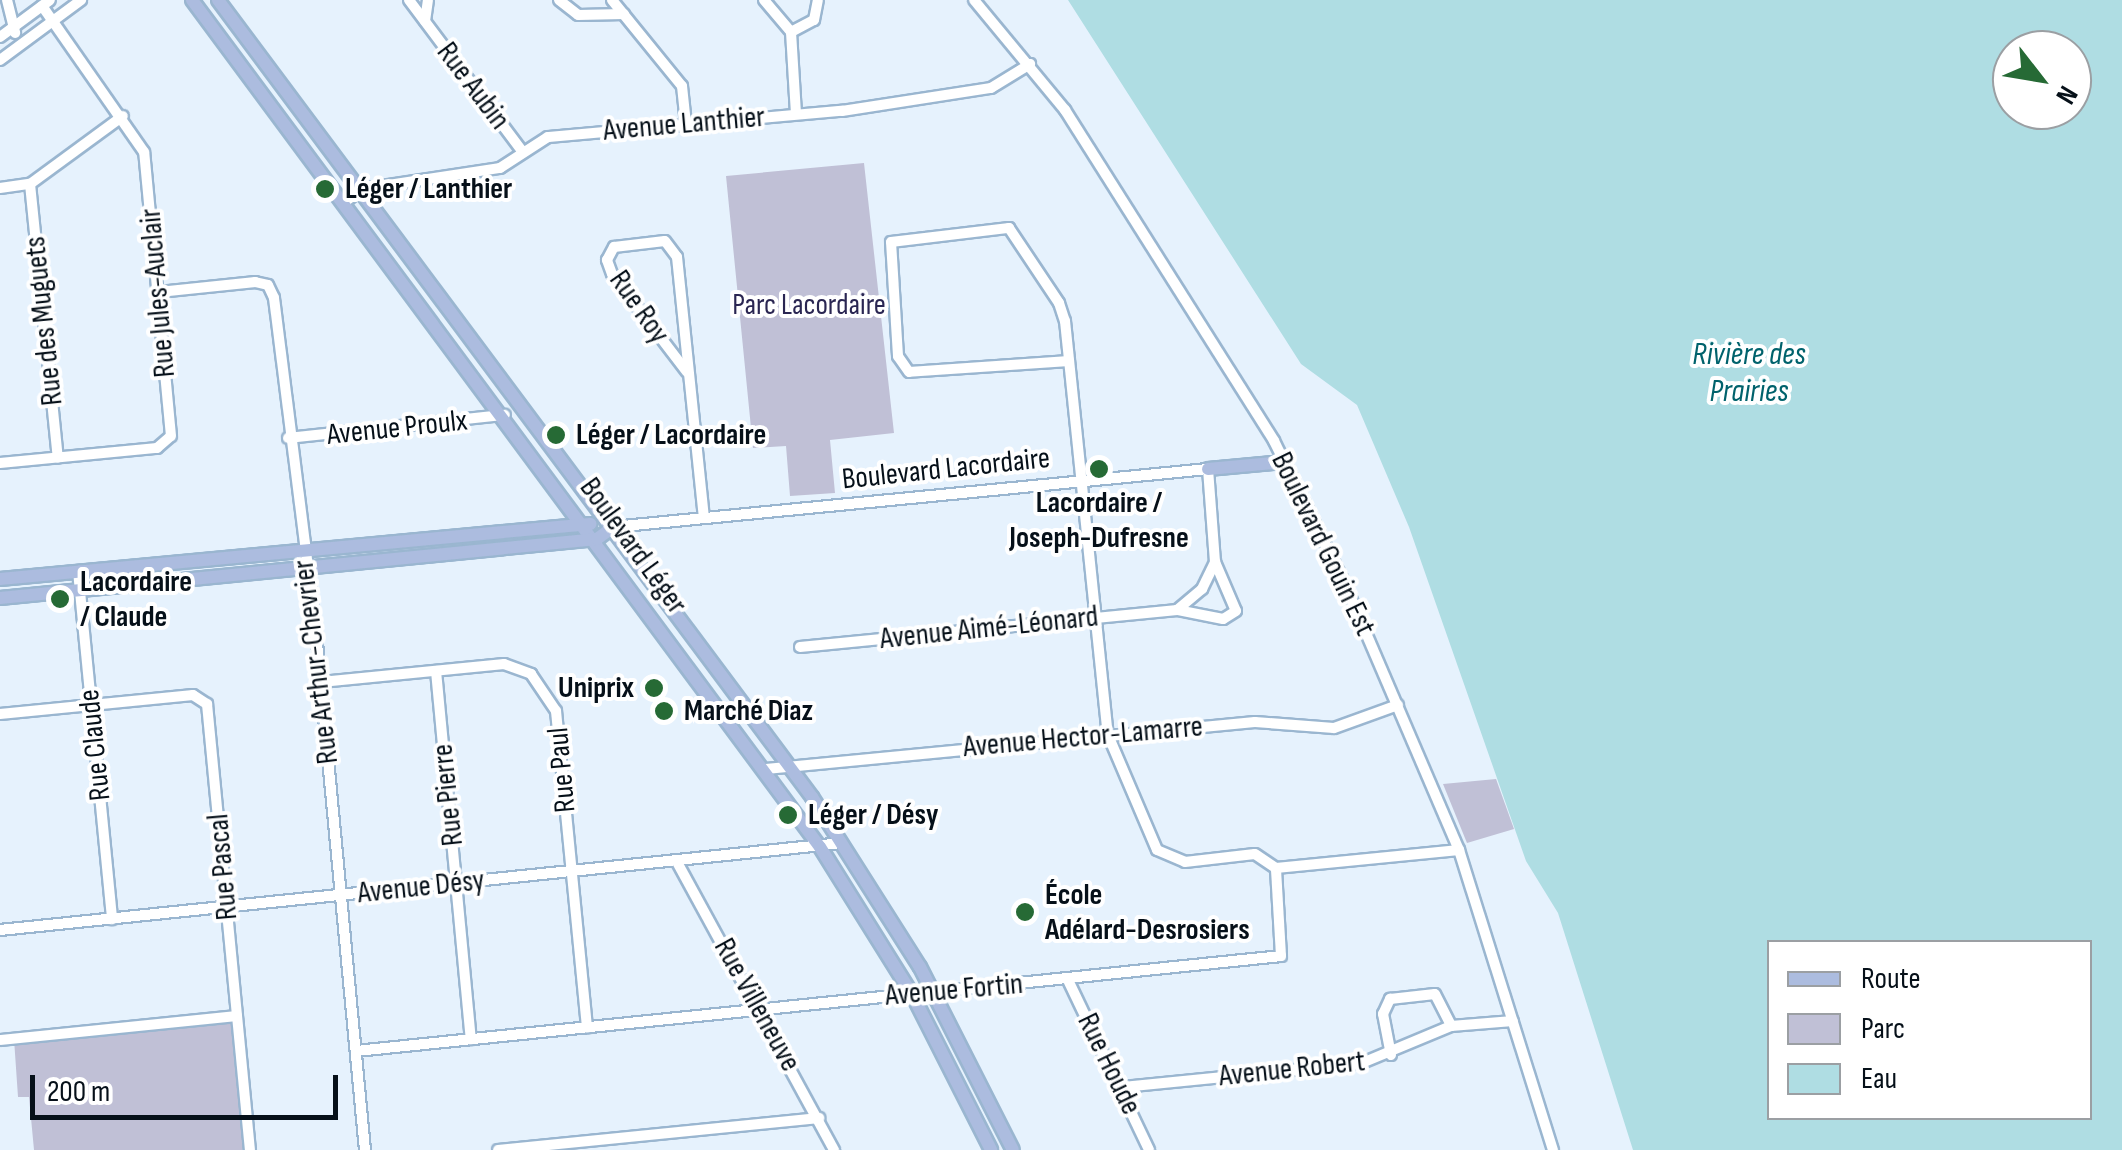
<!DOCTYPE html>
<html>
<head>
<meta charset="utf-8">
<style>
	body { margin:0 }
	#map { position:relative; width:2122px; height:1150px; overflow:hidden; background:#e6f2fd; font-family:"Sofia Sans Condensed",sans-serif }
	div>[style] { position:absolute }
	.green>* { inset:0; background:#c0c0d6 }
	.water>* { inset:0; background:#afdde3 }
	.roads { filter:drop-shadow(2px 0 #9ab6d0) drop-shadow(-2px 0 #9ab6d0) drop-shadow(0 2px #9ab6d0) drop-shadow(0 -2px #9ab6d0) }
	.minor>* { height:10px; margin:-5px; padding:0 5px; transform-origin:5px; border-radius:5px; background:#fff }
	.major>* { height:12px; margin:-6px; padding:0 6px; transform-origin:6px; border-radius:6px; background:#acbcdf }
	.dots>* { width:28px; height:28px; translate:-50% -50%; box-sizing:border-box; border:5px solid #fff; border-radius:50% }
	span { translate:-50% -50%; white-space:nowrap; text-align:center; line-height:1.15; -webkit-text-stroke:8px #fff; paint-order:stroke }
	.street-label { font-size:30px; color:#061019 }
	.poi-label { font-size:30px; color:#061019; font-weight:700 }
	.left { translate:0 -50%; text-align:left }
	.right { translate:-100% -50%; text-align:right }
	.park-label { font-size:30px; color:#2a2652 }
	.water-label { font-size:32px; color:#00626c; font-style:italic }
	.legend { position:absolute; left:1767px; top:940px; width:325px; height:180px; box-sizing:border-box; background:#fff; border:2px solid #9b9fa3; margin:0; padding:12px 18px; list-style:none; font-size:30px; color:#061019 }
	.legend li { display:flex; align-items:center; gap:20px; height:50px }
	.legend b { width:50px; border:2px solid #9b9fa3 }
	.north { position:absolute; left:1992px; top:30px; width:100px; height:100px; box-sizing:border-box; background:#fff; border:2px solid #9b9fa3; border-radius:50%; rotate:121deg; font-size:28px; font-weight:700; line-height:40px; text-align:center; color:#061019 }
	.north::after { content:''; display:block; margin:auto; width:35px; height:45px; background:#266a35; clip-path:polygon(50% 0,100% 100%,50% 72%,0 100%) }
	.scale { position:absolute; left:30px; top:1075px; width:308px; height:45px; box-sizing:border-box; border:5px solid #061019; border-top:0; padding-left:12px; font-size:30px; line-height:35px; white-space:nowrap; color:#061019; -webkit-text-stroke:8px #fff; paint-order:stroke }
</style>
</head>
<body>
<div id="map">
	<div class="green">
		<i style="clip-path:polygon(864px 163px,894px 433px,830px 440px,835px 493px,790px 496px,786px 446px,753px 448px,726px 176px)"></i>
		<i style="clip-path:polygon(1496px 779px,1514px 829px,1467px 843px,1443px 784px)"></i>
		<i style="clip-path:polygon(237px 1016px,249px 1150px,34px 1150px,29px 1097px,18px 1097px,14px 1039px)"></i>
	</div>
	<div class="water">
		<i style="clip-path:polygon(evenodd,1068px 0,2122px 0,2122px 1150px,1633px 1150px,1558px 913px,1526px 861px,1409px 527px,1357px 405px,1301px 364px,1068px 0,2012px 50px,2072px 50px,2072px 110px,2012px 110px,2012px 50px,1068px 0,1770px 942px,2090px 942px,2090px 1118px,1770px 1118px,1770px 942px)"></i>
	</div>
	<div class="roads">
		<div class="minor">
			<i style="left:7px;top:0;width:34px;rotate:76deg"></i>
			<i style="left:409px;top:0;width:189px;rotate:53.2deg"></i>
			<i style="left:559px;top:0;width:24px;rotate:38deg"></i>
			<i style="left:578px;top:15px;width:46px;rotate:-1.2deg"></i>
			<i style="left:612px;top:0;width:111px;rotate:50.9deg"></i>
			<i style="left:682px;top:86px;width:36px;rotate:84deg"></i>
			<i style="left:764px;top:0;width:42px;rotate:49.8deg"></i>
			<i style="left:791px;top:32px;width:82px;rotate:86.5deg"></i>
			<i style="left:974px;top:0;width:143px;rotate:50.4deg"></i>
			<i style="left:1065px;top:110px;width:391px;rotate:57.7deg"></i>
			<i style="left:1274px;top:441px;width:160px;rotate:63.6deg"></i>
			<i style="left:1345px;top:584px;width:289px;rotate:66.8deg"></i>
			<i style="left:1459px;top:850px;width:314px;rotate:72.6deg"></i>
			<i style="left:425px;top:21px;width:21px;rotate:-82deg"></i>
			<i style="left:791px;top:32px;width:26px;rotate:-28deg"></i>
			<i style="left:814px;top:20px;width:20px;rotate:-79deg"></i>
			<i style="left:0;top:37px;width:62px;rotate:-36.5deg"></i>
			<i style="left:0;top:60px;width:101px;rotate:-36.5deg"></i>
			<i style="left:30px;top:184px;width:275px;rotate:84.2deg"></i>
			<i style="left:0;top:188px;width:30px;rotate:-8deg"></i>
			<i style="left:30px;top:184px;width:115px;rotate:-36.2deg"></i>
			<i style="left:346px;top:201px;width:20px;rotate:-37deg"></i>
			<i style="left:362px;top:189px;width:140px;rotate:-8.7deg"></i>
			<i style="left:500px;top:168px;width:57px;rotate:-32.9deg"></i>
			<i style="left:548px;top:137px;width:295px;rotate:-5.1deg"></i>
			<i style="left:842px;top:111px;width:151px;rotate:-8.8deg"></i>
			<i style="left:991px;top:88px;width:46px;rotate:-31.6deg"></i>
			<i style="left:159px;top:292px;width:97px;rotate:-5.9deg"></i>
			<i style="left:255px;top:282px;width:13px;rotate:13deg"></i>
			<i style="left:268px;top:285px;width:14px;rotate:65deg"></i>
			<i style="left:274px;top:298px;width:337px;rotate:82.8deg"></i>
			<i style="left:316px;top:632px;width:520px;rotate:84.6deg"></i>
			<i style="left:1069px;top:361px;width:160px;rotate:176.1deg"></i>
			<i style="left:909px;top:372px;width:19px;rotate:-125deg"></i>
			<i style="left:898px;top:356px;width:114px;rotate:-93.5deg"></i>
			<i style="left:891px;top:242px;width:119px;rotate:-6.8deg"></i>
			<i style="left:1009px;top:228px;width:90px;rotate:56.3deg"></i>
			<i style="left:1059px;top:303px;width:19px;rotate:72deg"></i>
			<i style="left:1065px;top:321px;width:416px;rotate:84.1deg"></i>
			<i style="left:1108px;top:735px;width:125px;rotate:66.9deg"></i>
			<i style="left:1157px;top:850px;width:30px;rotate:23deg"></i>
			<i style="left:1185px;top:862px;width:70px;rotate:-6.5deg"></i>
			<i style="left:1255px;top:854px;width:25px;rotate:34deg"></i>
			<i style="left:687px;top:372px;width:123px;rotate:-127.4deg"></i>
			<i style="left:612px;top:274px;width:15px;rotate:-110deg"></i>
			<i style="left:607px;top:260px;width:15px;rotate:-62deg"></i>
			<i style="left:614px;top:247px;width:51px;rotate:-6.7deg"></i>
			<i style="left:665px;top:241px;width:20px;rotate:53deg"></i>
			<i style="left:677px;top:257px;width:262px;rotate:84.1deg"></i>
			<i style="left:288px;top:438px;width:218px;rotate:-6.1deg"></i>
			<i style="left:0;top:463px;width:158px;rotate:-5.5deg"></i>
			<i style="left:157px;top:448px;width:18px;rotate:-41deg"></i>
			<i style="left:171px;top:436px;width:285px;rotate:-95.4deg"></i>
			<i style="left:144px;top:152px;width:178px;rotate:-124.9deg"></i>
			<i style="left:613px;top:527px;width:598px;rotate:-5.57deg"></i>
			<i style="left:1208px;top:469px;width:93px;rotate:85.7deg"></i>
			<i style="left:1215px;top:562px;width:53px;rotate:66.8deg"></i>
			<i style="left:1236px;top:611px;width:15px;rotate:148deg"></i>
			<i style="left:1223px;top:619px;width:47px;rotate:-168.9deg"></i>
			<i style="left:78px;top:571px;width:350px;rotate:84.4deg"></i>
			<i style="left:800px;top:647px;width:379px;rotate:-5.6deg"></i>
			<i style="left:1177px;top:610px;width:33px;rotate:-40deg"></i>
			<i style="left:1202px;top:589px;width:30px;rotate:-64deg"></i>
			<i style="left:436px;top:671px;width:370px;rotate:84.6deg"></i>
			<i style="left:321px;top:682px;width:184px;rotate:-5.6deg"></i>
			<i style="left:504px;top:664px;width:29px;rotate:20deg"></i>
			<i style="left:531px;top:674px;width:45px;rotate:56deg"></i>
			<i style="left:556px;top:711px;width:318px;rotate:84.4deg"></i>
			<i style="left:0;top:714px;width:194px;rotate:-5.6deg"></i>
			<i style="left:193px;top:695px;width:17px;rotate:33deg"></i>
			<i style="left:207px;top:704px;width:448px;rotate:84.5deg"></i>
			<i style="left:766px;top:769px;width:491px;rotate:-5.5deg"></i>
			<i style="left:1255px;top:722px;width:79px;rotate:4.3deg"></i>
			<i style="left:1334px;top:728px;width:68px;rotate:-19.8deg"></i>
			<i style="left:677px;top:862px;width:328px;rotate:61.4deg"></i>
			<i style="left:1276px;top:868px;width:184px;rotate:-5.6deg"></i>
			<i style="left:0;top:930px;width:846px;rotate:-5.9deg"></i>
			<i style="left:1068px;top:980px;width:188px;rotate:64.5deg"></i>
			<i style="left:0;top:1040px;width:238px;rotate:-5.8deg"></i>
			<i style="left:356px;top:1051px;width:930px;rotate:-5.86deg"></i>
			<i style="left:1281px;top:956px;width:88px;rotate:-93.3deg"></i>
			<i style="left:1391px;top:1055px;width:42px;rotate:-101deg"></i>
			<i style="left:1383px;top:1014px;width:17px;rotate:-65deg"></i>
			<i style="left:1390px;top:999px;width:45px;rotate:-6.3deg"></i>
			<i style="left:1435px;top:994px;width:36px;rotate:63deg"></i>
			<i style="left:1123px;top:1087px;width:240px;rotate:-5.7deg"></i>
			<i style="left:1362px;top:1063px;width:96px;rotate:-22.6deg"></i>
			<i style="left:1451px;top:1026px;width:62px;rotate:-4.6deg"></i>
			<i style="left:498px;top:1150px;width:323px;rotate:-5.7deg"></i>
		</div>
		<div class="major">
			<i style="left:192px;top:0;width:1054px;rotate:53.45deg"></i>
			<i style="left:820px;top:847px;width:173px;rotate:58deg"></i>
			<i style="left:912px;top:994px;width:175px;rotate:63.1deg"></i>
			<i style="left:218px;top:0;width:994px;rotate:53.3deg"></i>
			<i style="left:812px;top:797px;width:201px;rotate:57.6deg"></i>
			<i style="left:920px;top:967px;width:205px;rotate:63.1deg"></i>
			<i style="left:1208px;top:469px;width:76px;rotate:-5.3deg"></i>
			<i style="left:0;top:579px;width:593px;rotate:-5.33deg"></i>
			<i style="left:0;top:598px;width:600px;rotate:-5.64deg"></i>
			<i style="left:597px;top:539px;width:20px;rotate:-37deg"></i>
		</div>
	</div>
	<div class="dots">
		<i style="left:325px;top:189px;background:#266a35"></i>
		<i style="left:556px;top:435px;background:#266a35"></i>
		<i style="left:1099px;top:469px;background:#266a35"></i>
		<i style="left:60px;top:599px;background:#266a35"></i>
		<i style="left:654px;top:688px;background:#266a35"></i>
		<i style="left:664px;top:711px;background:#266a35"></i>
		<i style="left:788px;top:815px;background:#266a35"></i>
		<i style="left:1025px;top:912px;background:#266a35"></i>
	</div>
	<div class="street-label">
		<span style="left:473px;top:86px;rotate:53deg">Rue Aubin</span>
		<span style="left:684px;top:124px;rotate:-5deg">Avenue Lanthier</span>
		<span style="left:158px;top:293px;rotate:-95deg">Rue Jules-Auclair</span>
		<span style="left:639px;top:307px;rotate:55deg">Rue Roy</span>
		<span style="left:44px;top:321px;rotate:-96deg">Rue des Muguets</span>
		<span style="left:397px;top:428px;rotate:-6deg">Avenue Proulx</span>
		<span style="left:946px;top:469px;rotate:-6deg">Boulevard Lacordaire</span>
		<span style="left:1323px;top:544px;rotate:64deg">Boulevard Gouin Est</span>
		<span style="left:633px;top:546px;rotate:54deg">Boulevard Léger</span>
		<span style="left:989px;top:628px;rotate:-6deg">Avenue Aimé-Léonard</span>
		<span style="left:316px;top:662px;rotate:-97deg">Rue Arthur-Chevrier</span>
		<span style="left:1083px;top:737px;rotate:-5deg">Avenue Hector-Lamarre</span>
		<span style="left:95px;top:745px;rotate:-96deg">Rue Claude</span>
		<span style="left:562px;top:770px;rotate:-95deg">Rue Paul</span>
		<span style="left:448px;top:795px;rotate:-96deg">Rue Pierre</span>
		<span style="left:223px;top:867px;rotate:-95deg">Rue Pascal</span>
		<span style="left:421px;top:887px;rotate:-6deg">Avenue Désy</span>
		<span style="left:954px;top:990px;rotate:-5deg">Avenue Fortin</span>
		<span style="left:757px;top:1005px;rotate:61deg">Rue Villeneuve</span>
		<span style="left:1109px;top:1064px;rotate:64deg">Rue Houde</span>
		<span style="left:1292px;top:1069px;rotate:-6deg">Avenue Robert</span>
	</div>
	<div class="poi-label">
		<span class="left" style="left:345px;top:189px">Léger / Lanthier</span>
		<span class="left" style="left:576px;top:435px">Léger / Lacordaire</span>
		<span style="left:1099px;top:520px">Lacordaire /<br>Joseph-Dufresne</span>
		<span class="left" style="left:80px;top:599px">Lacordaire<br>/ Claude</span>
		<span class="right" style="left:634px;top:688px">Uniprix</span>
		<span class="left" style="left:684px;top:711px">Marché Diaz</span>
		<span class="left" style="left:808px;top:815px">Léger / Désy</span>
		<span class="left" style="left:1045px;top:912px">École<br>Adélard-Desrosiers</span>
	</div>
	<div class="park-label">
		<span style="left:809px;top:305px">Parc Lacordaire</span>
	</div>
	<div class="water-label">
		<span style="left:1749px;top:374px">Rivière des<br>Prairies</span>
	</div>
	<ul class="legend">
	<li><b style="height:12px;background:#acbcdf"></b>Route</li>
	<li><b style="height:28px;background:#c0c0d6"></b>Parc</li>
	<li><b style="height:28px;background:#afdde3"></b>Eau</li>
	</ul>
	<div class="north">N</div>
	<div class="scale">200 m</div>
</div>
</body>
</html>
